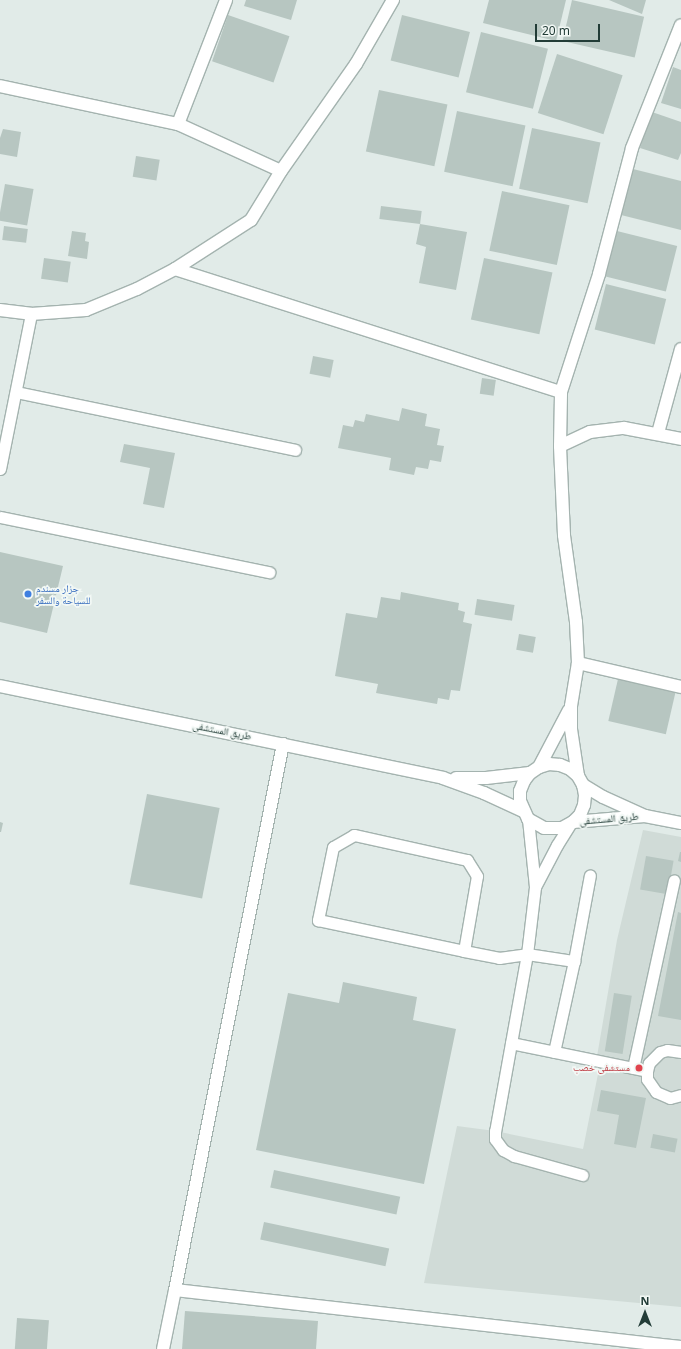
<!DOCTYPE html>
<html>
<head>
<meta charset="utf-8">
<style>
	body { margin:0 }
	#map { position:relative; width:681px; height:1349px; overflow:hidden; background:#e1ebe8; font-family:"Noto Sans","Noto Naskh Arabic",sans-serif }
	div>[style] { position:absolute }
	.built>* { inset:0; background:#d0dbd7 }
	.building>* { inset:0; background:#b7c6c1; transform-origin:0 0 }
	.roads { filter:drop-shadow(1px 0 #a4b3af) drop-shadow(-1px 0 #a4b3af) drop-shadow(0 1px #a4b3af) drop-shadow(0 -1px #a4b3af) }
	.service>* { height:11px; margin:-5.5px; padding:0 5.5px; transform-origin:5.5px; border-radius:5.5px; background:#fff }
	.minor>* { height:12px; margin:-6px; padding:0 6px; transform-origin:6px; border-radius:6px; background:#fff }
	.tertiary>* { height:12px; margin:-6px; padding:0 6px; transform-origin:6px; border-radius:6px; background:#fff }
	.dots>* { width:11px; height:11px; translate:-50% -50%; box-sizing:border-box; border:2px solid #f2f8f5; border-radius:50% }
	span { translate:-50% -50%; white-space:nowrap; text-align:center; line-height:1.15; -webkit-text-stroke:3.5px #f2f8f5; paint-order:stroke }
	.shop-label { font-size:10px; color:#366cbe }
	.left { translate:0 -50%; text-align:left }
	.street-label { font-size:10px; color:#223c37 }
	.health-label { font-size:10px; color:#be3a42 }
	.right { translate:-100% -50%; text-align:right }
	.north { position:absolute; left:625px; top:1293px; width:40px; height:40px; -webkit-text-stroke:3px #f2f8f5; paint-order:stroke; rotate:0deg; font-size:11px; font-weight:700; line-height:16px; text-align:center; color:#223c37 }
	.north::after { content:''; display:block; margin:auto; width:14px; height:18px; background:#223c37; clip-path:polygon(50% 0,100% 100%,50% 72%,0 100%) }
	.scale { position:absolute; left:535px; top:24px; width:65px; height:18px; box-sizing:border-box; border:2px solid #223c37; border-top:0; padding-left:5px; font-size:12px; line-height:14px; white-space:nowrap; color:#223c37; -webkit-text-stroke:3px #f2f8f5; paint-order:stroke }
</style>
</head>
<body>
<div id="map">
	<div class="built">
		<i style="clip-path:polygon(643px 830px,681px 837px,681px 1307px,424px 1283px,457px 1126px,495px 1131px,583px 1149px,599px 1069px,595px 1068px,617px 940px)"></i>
	</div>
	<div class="building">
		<i style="clip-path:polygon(246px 0,297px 0,291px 20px,244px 6px)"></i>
		<i style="clip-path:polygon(489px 0,566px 0,556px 41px,483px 23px)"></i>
		<i style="left:572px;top:0;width:74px;height:42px;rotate:13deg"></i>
		<i style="clip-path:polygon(609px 0,646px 0,642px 14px)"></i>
		<i style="left:228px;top:15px;width:65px;height:49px;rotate:19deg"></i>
		<i style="left:402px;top:15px;width:70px;height:47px;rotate:14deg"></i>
		<i style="left:481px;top:32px;width:69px;height:62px;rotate:14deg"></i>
		<i style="left:557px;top:54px;width:69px;height:62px;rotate:18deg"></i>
		<i style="clip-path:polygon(673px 67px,681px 70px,681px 109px,661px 103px)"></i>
		<i style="left:379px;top:90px;width:70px;height:63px;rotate:12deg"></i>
		<i style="left:457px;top:111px;width:70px;height:62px;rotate:12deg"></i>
		<i style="clip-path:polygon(652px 112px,681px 122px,681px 153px,678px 160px,640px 148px)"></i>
		<i style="left:532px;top:128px;width:70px;height:62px;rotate:12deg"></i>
		<i style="clip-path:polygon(3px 129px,21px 132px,17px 157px,0 154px,0 138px)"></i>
		<i style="left:136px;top:156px;width:24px;height:21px;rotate:9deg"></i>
		<i style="clip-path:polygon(633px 169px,681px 181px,681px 230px,621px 215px)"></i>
		<i style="left:5px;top:184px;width:29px;height:37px;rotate:10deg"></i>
		<i style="left:502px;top:191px;width:69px;height:61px;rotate:12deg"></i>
		<i style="left:381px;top:206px;width:41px;height:13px;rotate:7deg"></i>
		<i style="clip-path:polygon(420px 224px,467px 232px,456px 290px,419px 283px,426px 247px,416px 244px)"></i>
		<i style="left:4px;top:226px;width:24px;height:14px;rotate:7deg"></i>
		<i style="clip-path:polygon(72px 231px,86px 233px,85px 241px,89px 242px,87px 259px,68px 256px)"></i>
		<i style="left:617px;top:231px;width:62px;height:47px;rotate:14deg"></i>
		<i style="left:44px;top:258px;width:27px;height:21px;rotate:8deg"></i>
		<i style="left:484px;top:258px;width:70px;height:63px;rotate:12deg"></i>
		<i style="left:606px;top:284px;width:62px;height:47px;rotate:14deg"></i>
		<i style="left:313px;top:356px;width:21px;height:18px;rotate:11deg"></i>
		<i style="left:482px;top:378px;width:14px;height:16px;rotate:8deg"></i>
		<i style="clip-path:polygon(402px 408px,427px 414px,425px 426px,440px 429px,437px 445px,444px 446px,441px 462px,430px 460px,428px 469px,416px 467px,414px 475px,389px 470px,391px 458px,338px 448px,343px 425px,353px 427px,355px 420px,364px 422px,366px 414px,399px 421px)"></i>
		<i style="clip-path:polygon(124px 444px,175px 453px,164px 508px,143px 504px,150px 468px,120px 462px)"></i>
		<i style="clip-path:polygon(0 552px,63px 566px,47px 633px,0 622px)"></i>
		<i style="clip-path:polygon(401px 592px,459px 603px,458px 610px,465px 612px,463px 622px,472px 624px,460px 691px,451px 690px,449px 700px,438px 698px,437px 704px,376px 693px,378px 684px,335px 676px,346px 613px,377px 618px,381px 597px,400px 600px)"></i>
		<i style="left:477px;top:599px;width:38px;height:16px;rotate:9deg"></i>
		<i style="left:519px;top:634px;width:17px;height:16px;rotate:10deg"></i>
		<i style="left:618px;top:679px;width:59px;height:43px;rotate:13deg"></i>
		<i style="left:147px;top:794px;width:74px;height:92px;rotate:11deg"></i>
		<i style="clip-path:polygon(0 822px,3px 823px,1px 832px,0 832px)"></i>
		<i style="clip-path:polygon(680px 852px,681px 852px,681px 862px,678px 861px)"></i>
		<i style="left:646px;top:856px;width:28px;height:34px;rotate:10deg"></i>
		<i style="clip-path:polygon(678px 912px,681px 913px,681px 1020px,658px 1016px)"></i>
		<i style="clip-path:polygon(343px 982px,417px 997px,413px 1020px,456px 1029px,424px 1184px,256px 1150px,288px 993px,339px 1003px)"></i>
		<i style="left:614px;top:993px;width:18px;height:59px;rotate:9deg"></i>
		<i style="clip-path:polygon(601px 1090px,646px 1098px,636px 1148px,614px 1144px,619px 1115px,597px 1111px)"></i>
		<i style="left:653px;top:1134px;width:25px;height:14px;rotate:11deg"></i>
		<i style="left:274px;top:1170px;width:129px;height:18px;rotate:12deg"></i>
		<i style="left:264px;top:1222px;width:128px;height:18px;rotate:12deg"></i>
		<i style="clip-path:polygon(185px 1311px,318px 1321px,316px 1349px,182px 1349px)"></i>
		<i style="left:17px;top:1318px;width:32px;height:31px;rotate:4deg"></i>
	</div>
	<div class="roads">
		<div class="service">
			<i style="left:16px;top:392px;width:285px;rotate:11.7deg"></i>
			<i style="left:0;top:469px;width:158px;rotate:-78.7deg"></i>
			<i style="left:0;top:517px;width:275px;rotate:11.6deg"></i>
			<i style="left:528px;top:819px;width:68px;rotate:84.1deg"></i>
			<i style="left:535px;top:887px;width:67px;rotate:96.8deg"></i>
			<i style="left:527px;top:954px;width:180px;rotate:100.2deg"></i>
			<i style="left:495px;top:1131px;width:8px;rotate:90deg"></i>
			<i style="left:495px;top:1139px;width:14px;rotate:54deg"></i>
			<i style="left:503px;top:1150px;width:13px;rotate:29deg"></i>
			<i style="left:514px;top:1156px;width:71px;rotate:15.6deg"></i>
			<i style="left:535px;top:887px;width:47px;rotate:-62.4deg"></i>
			<i style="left:557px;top:845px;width:25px;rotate:-58deg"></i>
			<i style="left:464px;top:951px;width:76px;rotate:-80.2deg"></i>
			<i style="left:477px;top:876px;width:19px;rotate:-122deg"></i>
			<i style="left:467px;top:860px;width:116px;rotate:-167.5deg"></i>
			<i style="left:354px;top:835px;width:24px;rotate:150deg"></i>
			<i style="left:333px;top:847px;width:75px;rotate:101.6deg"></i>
			<i style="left:318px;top:920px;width:149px;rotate:12deg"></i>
			<i style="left:464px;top:951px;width:36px;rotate:11deg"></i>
			<i style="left:499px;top:958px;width:28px;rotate:-8deg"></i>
			<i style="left:527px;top:954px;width:48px;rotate:8.5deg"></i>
			<i style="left:574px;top:961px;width:87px;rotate:-79.5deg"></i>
			<i style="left:511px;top:1043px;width:139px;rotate:11.6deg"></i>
			<i style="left:554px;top:1052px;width:93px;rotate:-77.6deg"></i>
			<i style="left:681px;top:1052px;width:14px;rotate:-172deg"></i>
			<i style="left:667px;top:1050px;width:7px;rotate:164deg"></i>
			<i style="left:660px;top:1052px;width:16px;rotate:135deg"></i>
			<i style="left:649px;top:1063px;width:8px;rotate:104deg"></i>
			<i style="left:647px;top:1071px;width:8px;rotate:90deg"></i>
			<i style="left:647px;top:1079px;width:16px;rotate:55deg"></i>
			<i style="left:656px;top:1092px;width:15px;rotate:23deg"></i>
			<i style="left:670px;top:1098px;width:11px;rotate:-15deg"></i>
			<i style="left:633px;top:1068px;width:192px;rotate:-77.7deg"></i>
		</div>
		<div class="minor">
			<i style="left:0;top:86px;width:182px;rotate:12.1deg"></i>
			<i style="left:178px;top:124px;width:113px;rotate:24.5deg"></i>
			<i style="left:178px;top:124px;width:133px;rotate:-68.8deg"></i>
			<i style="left:175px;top:269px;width:405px;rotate:17.7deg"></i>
			<i style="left:0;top:310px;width:31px;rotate:7deg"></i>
			<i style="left:31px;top:314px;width:55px;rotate:-4.2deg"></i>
			<i style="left:86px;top:310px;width:55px;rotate:-22.4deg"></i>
			<i style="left:137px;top:289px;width:43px;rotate:-27.8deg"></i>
			<i style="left:175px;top:269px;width:90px;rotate:-32.8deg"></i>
			<i style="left:251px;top:220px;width:57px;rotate:-58.5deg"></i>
			<i style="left:281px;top:171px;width:131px;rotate:-55deg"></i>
			<i style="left:356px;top:64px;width:74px;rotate:-60deg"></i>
			<i style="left:658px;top:433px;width:87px;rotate:-74.7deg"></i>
			<i style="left:560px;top:446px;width:33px;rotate:-25deg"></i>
			<i style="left:590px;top:432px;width:34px;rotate:-7deg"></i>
			<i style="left:624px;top:428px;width:58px;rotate:10.9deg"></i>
			<i style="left:578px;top:663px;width:106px;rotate:13.1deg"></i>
			<i style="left:283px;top:744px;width:557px;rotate:101.19deg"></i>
			<i style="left:175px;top:1290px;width:509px;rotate:6.43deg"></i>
			<i style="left:539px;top:767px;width:64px;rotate:-62.2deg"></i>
			<i style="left:578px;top:776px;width:48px;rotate:-98.5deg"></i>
			<i style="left:571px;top:729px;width:23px;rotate:-90deg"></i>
			<i style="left:571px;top:706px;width:44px;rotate:-80.8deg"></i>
			<i style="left:578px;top:663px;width:41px;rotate:-92.8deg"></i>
			<i style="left:576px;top:622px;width:88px;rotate:-97.9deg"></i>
			<i style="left:564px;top:535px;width:89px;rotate:-92.6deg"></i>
			<i style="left:560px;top:446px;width:54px;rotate:-88.9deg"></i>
			<i style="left:561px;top:392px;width:124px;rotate:-72.1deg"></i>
			<i style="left:599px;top:274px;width:130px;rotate:-75.3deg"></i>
			<i style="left:632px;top:148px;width:132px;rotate:-68.3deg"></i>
			<i style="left:163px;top:1349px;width:60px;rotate:-78.5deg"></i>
		</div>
		<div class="tertiary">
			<i style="left:0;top:686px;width:452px;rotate:11.7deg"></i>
			<i style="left:443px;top:778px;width:44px;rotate:20.1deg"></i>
			<i style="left:484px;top:793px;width:43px;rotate:24.8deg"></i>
			<i style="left:456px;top:778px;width:30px"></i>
			<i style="left:486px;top:778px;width:44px;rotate:-6.5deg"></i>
			<i style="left:583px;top:785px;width:23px;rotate:31deg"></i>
			<i style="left:603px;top:797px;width:46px;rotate:24.3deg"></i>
			<i style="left:645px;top:816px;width:37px;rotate:11deg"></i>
			<i style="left:573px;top:822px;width:10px;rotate:-45deg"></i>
			<i style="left:580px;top:815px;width:11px;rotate:-68deg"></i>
			<i style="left:584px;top:805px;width:10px;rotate:-84deg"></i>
			<i style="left:585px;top:795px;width:10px;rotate:-101deg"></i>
			<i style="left:583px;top:785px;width:10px;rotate:-119deg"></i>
			<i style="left:578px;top:776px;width:11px;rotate:-139deg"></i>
			<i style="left:570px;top:769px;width:11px;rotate:-158deg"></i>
			<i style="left:560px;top:765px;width:11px;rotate:-175deg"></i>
			<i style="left:549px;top:764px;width:10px;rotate:163deg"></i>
			<i style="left:539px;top:767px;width:11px;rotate:146deg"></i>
			<i style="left:530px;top:773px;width:10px;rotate:127deg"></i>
			<i style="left:524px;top:781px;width:11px;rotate:112deg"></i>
			<i style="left:520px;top:791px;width:10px;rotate:90deg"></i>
			<i style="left:520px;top:801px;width:20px;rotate:66deg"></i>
			<i style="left:528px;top:819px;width:18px;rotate:29deg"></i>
			<i style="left:544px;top:828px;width:18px"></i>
			<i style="left:562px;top:828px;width:13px;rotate:-29deg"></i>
			<i style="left:573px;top:822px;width:72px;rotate:-4.8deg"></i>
		</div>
	</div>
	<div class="dots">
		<i style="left:28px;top:594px;background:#3f7fe0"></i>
		<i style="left:639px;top:1068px;background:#e0444e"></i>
	</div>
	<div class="shop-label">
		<span class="left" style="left:36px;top:594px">جزار مسندم<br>للسياحة والسفر</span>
	</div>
	<div class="street-label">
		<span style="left:222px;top:731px;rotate:11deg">طريق المستشفى</span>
		<span style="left:609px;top:819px;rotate:-5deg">طريق المستشفى</span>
	</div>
	<div class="health-label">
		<span class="right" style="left:630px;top:1068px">مستشفى خصب</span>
	</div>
	<div class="north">N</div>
	<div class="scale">20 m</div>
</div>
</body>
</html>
